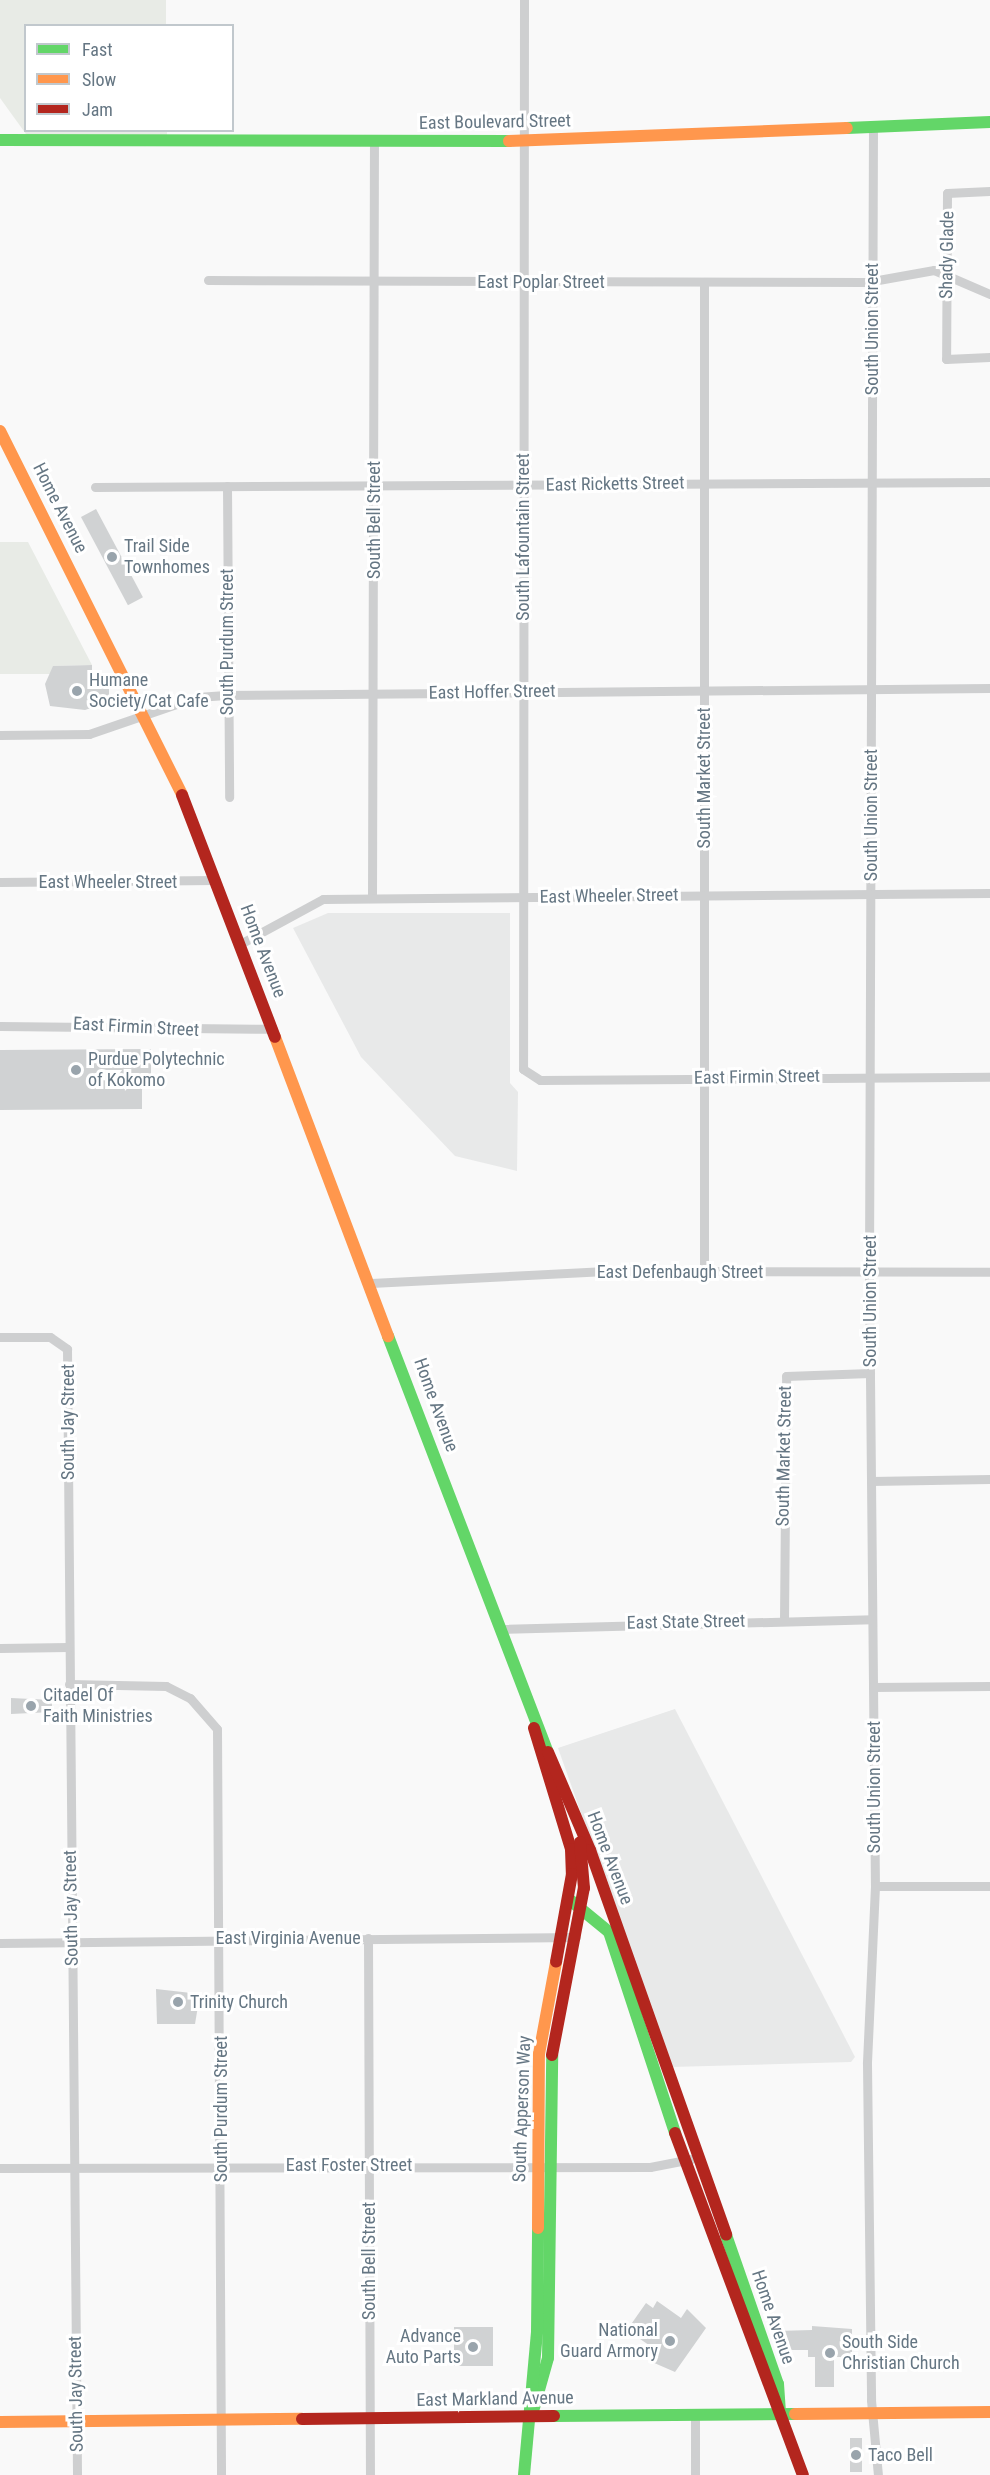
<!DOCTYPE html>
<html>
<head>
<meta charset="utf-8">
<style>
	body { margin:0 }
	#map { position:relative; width:990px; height:2475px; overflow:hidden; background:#f9f9f9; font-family:"Roboto Condensed",sans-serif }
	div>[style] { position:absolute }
	.built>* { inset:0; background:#e8e9e9 }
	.green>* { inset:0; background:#e8ebe6 }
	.building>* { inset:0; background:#d0d2d3; transform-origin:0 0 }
	.street>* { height:9px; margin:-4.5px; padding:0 4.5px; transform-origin:4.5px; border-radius:4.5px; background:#cecfd0 }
	.fast>* { height:12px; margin:-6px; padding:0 6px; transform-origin:6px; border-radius:6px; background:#63d668 }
	.slow>* { height:12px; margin:-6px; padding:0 6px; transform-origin:6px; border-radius:6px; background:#ff974d }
	.jam>* { height:12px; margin:-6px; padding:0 6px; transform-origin:6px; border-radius:6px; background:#b3261e }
	.dots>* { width:16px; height:16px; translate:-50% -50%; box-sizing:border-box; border:3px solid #fff; border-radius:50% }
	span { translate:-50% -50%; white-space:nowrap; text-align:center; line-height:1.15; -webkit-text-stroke:6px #fff; paint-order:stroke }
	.street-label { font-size:18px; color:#657683 }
	.poi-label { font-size:18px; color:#657683 }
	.left { translate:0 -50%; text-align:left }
	.right { translate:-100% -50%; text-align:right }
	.legend { position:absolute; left:24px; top:24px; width:210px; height:108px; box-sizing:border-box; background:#fff; border:2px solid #c1c8cd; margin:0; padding:8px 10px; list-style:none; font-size:18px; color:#657683 }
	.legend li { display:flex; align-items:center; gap:12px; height:30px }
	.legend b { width:30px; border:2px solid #c1c8cd }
</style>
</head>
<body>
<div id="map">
	<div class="built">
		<i style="clip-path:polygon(328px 913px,510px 913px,510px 1083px,518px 1092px,517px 1171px,455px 1156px,361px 1057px,293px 928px)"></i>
		<i style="clip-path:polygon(675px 1709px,855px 2057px,851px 2062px,671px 2067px,558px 1748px)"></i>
	</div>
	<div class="green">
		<i style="clip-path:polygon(0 0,166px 0,166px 25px,26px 26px,26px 130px,167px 131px,167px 142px,31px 141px,0 98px)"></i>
		<i style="clip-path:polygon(0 542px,28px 542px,92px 665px,53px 666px,53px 674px,0 674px)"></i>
	</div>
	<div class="building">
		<i style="left:96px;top:509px;width:100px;height:17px;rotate:62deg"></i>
		<i style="clip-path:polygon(92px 665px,92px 682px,109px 682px,109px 699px,97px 699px,97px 706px,85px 710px,50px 706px,45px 684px,53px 666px)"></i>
		<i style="clip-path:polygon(151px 1049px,151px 1086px,142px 1086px,142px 1109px,0 1110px,0 1050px)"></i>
		<i style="clip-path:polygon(11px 1698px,52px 1700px,52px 1712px,11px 1714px)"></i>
		<i style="clip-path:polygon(156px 1989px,200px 1994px,195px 2024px,157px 2024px)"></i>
		<i style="clip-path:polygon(657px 2301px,681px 2318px,687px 2309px,706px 2328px,675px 2372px,652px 2362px,659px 2352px,627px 2330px,646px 2303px,653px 2308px)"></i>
		<i style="clip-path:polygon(812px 2326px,852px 2329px,852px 2357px,834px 2357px,834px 2387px,815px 2387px,815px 2357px,808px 2357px,808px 2350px,776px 2350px,776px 2331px,812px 2330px)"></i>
		<i style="left:493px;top:2327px;width:39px;height:39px;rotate:90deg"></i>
		<i style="left:850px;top:2438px;width:12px;height:34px"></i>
	</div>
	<div class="street">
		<i style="left:524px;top:0;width:1069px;rotate:90.05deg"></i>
		<i style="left:523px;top:1069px;width:20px;rotate:33deg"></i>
		<i style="left:540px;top:1080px;width:450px;rotate:-0.4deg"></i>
		<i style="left:873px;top:127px;width:1148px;rotate:90.2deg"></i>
		<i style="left:869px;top:1275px;width:611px;rotate:89.44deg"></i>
		<i style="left:875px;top:1886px;width:178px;rotate:92.6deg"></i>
		<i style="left:867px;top:2064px;width:336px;rotate:89.3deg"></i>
		<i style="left:871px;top:2400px;width:75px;rotate:84.7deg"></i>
		<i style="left:990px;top:191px;width:43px;rotate:177.3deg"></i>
		<i style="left:947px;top:193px;width:166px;rotate:90.3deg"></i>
		<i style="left:946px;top:359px;width:44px;rotate:-2.6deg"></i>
		<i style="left:208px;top:280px;width:659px;rotate:0.17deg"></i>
		<i style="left:867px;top:282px;width:68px;rotate:-10.2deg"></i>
		<i style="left:934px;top:270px;width:61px;rotate:23.2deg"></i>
		<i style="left:704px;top:283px;width:989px;rotate:90deg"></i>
		<i style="left:227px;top:486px;width:311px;rotate:89.6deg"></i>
		<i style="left:95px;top:487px;width:895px;rotate:-0.32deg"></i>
		<i style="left:0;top:735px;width:89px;rotate:-0.6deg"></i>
		<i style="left:89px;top:734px;width:114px;rotate:-18.9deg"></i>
		<i style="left:197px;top:697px;width:29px;rotate:-4deg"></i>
		<i style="left:226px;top:695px;width:764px;rotate:-0.52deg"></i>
		<i style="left:0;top:882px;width:216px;rotate:-0.5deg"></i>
		<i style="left:372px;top:898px;width:756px;rotate:-89.85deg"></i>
		<i style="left:240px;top:944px;width:94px;rotate:-28.5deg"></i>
		<i style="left:323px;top:899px;width:667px;rotate:-0.52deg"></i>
		<i style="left:0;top:1026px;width:273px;rotate:0.6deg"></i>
		<i style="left:371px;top:1283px;width:235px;rotate:-2.9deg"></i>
		<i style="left:606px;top:1271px;width:384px;rotate:0.1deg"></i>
		<i style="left:0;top:1337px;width:50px"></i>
		<i style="left:50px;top:1337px;width:21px;rotate:35deg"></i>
		<i style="left:67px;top:1349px;width:1126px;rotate:89.49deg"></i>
		<i style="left:871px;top:1481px;width:119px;rotate:-1deg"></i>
		<i style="left:784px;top:1621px;width:245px;rotate:-89.5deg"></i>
		<i style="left:786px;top:1376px;width:84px;rotate:-2deg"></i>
		<i style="left:500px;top:1629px;width:372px;rotate:-1.5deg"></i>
		<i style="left:0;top:1648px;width:68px;rotate:-0.8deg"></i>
		<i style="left:69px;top:1684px;width:97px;rotate:1.2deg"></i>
		<i style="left:166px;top:1686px;width:27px;rotate:27deg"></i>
		<i style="left:190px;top:1698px;width:41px;rotate:48.9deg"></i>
		<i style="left:217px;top:1729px;width:746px;rotate:89.69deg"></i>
		<i style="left:873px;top:1687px;width:117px;rotate:-0.5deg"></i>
		<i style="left:875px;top:1886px;width:115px"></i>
		<i style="left:368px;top:1938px;width:537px;rotate:89.79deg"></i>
		<i style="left:0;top:1943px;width:576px;rotate:-0.6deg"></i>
		<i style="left:0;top:2168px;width:650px;rotate:-0.09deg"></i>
		<i style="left:650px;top:2167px;width:42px;rotate:-11deg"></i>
		<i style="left:695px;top:2475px;width:61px;rotate:-90deg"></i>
	</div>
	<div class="fast">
		<i style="left:847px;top:128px;width:143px;rotate:-2.4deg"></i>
		<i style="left:0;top:140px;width:509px;rotate:0.11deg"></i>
		<i style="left:388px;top:1336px;width:446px;rotate:69deg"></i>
		<i style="left:570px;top:1900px;width:50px;rotate:39.4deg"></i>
		<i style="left:609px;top:1932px;width:212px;rotate:71.8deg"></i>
		<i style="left:726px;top:2235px;width:158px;rotate:70.8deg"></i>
		<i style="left:778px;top:2384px;width:31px;rotate:86deg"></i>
		<i style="left:532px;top:2415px;width:59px;rotate:-74.3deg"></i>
		<i style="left:548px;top:2358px;width:303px;rotate:-89.2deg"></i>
		<i style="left:554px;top:2416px;width:241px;rotate:-0.5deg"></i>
		<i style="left:524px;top:2475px;width:144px;rotate:-84.8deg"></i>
		<i style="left:537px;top:2332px;width:104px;rotate:-89.4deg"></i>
	</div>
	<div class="slow">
		<i style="left:509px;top:141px;width:338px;rotate:-2.2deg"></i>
		<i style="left:0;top:431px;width:407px;rotate:63.4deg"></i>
		<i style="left:275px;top:1037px;width:320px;rotate:69.3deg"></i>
		<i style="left:538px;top:2228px;width:174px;rotate:-89.7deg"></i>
		<i style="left:539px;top:2054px;width:94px;rotate:-79.5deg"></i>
		<i style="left:795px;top:2414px;width:195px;rotate:-0.6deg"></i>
		<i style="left:0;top:2422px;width:302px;rotate:-0.6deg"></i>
	</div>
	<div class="jam">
		<i style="left:182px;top:795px;width:259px;rotate:69deg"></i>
		<i style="left:534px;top:1728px;width:127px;rotate:73deg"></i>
		<i style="left:571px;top:1849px;width:25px;rotate:88deg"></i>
		<i style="left:572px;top:1874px;width:89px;rotate:100.3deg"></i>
		<i style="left:548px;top:1752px;width:107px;rotate:66.8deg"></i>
		<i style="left:590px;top:1850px;width:408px;rotate:70.5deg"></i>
		<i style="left:552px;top:2055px;width:170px;rotate:-79.2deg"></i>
		<i style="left:584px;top:1888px;width:46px;rotate:-95deg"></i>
		<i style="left:675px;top:2133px;width:365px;rotate:69.5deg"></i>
		<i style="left:302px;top:2419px;width:252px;rotate:-0.7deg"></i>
	</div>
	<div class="dots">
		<i style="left:112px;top:557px;background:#99a4ac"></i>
		<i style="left:77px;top:691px;background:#99a4ac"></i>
		<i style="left:76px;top:1070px;background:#99a4ac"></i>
		<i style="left:31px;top:1706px;background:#99a4ac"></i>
		<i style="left:178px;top:2002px;background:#99a4ac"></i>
		<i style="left:670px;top:2341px;background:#99a4ac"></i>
		<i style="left:473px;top:2347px;background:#99a4ac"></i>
		<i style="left:830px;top:2353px;background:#99a4ac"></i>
		<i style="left:856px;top:2455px;background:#99a4ac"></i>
	</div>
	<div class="street-label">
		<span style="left:495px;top:122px;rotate:-1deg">East Boulevard Street</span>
		<span style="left:947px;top:255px;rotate:-89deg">Shady Glade</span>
		<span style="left:541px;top:282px">East Poplar Street</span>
		<span style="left:872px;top:329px;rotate:-90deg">South Union Street</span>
		<span style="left:615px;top:484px;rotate:-1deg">East Ricketts Street</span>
		<span style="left:60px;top:508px;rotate:63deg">Home Avenue</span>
		<span style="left:374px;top:520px;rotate:-90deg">South Bell Street</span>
		<span style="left:523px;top:537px;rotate:-90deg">South Lafountain Street</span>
		<span style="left:227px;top:642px;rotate:-90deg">South Purdum Street</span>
		<span style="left:492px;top:692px;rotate:-1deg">East Hoffer Street</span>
		<span style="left:704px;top:778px;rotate:-90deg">South Market Street</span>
		<span style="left:871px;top:815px;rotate:-90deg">South Union Street</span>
		<span style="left:108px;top:882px">East Wheeler Street</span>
		<span style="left:609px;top:896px;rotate:-1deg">East Wheeler Street</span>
		<span style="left:263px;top:951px;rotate:69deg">Home Avenue</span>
		<span style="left:136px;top:1027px;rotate:3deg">East Firmin Street</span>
		<span style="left:757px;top:1077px;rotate:-1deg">East Firmin Street</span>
		<span style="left:680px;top:1272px">East Defenbaugh Street</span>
		<span style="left:870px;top:1301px;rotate:-90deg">South Union Street</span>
		<span style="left:436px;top:1405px;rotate:70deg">Home Avenue</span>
		<span style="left:68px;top:1422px;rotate:-90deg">South Jay Street</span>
		<span style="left:784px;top:1456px;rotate:-89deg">South Market Street</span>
		<span style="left:686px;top:1622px;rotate:-1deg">East State Street</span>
		<span style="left:874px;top:1787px;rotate:-90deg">South Union Street</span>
		<span style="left:610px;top:1858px;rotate:69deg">Home Avenue</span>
		<span style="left:71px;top:1908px;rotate:-91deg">South Jay Street</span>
		<span style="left:288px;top:1938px">East Virginia Avenue</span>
		<span style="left:221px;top:2109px;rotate:-90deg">South Purdum Street</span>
		<span style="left:522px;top:2109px;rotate:-88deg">South Apperson Way</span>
		<span style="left:349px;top:2165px">East Foster Street</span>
		<span style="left:369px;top:2261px;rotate:-90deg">South Bell Street</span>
		<span style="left:773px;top:2317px;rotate:71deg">Home Avenue</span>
		<span style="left:76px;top:2394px;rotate:-91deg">South Jay Street</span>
		<span style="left:495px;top:2399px;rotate:-1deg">East Markland Avenue</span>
	</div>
	<div class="poi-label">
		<span class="left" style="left:124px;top:557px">Trail Side<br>Townhomes</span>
		<span class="left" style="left:89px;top:691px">Humane<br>Society/Cat Cafe</span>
		<span class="left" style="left:88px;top:1070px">Purdue Polytechnic<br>of Kokomo</span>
		<span class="left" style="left:43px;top:1706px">Citadel Of<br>Faith Ministries</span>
		<span class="left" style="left:190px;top:2002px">Trinity Church</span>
		<span class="right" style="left:658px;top:2341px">National<br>Guard Armory</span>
		<span class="right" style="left:461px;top:2347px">Advance<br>Auto Parts</span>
		<span class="left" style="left:842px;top:2353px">South Side<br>Christian Church</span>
		<span class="left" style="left:868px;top:2455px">Taco Bell</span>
	</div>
	<ul class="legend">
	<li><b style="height:8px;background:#63d668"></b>Fast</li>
	<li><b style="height:8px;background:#ff974d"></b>Slow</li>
	<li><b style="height:8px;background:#b3261e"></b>Jam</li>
	</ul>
</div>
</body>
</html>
